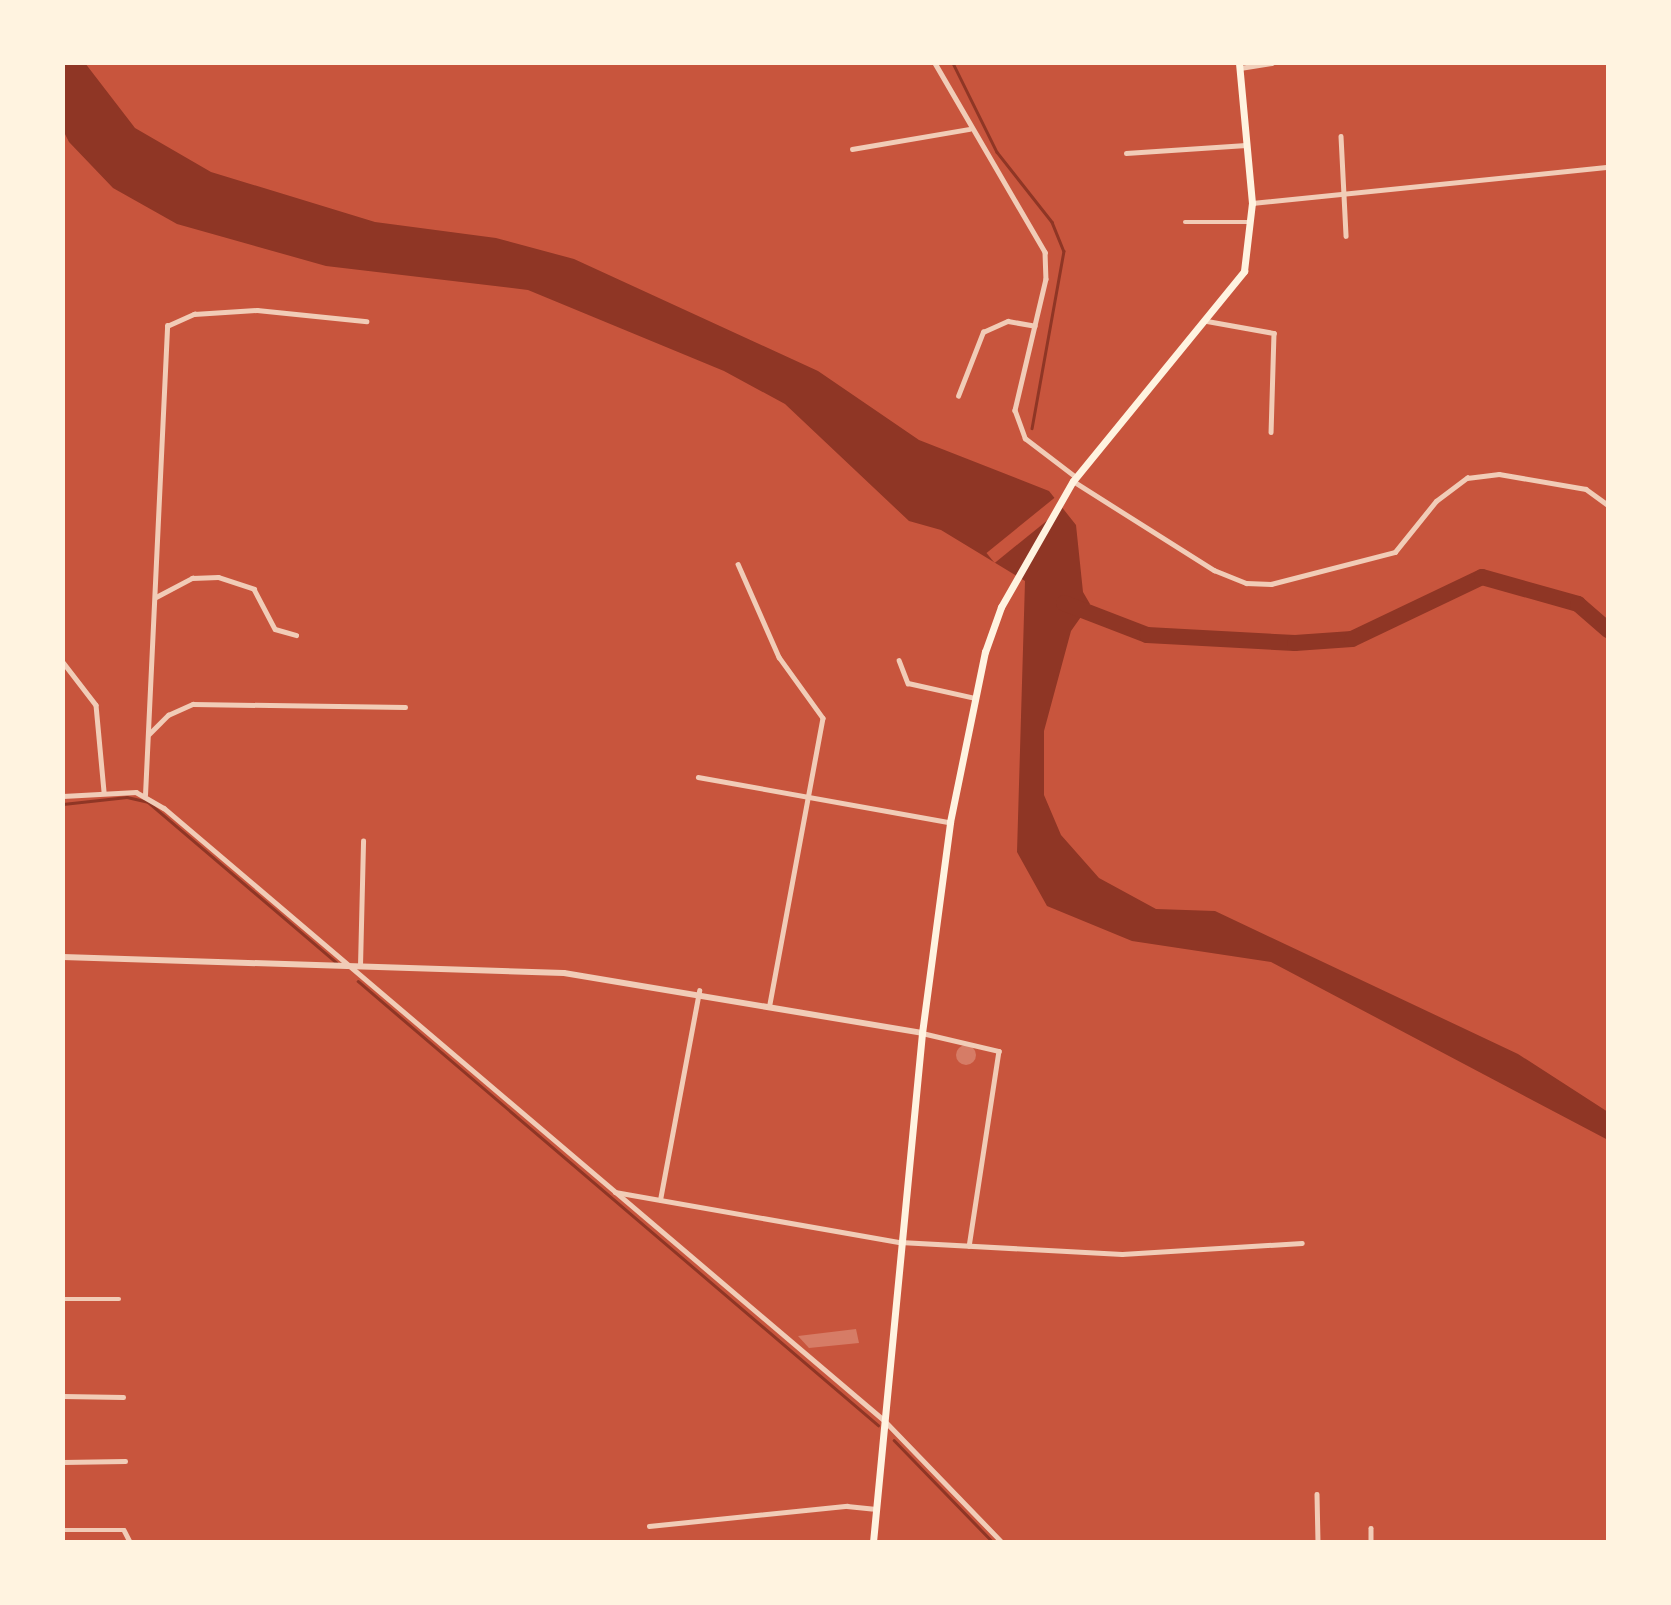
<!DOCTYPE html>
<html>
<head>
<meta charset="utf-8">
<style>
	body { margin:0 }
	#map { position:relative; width:1671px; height:1605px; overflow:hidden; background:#c8553d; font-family:Overpass,sans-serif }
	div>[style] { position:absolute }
	.water>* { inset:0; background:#8f3625 }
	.pier>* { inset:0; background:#c8553d; transform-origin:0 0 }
	.stream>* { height:2.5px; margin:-1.25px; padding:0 1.25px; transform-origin:1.25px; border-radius:1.25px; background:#8f3625 }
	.river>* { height:16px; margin:-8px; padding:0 8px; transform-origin:8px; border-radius:8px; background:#8f3625 }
	.building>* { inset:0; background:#d67c66 }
	.round { border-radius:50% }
	.minor>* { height:4.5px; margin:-2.25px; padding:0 2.25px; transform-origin:2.25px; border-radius:2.25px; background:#f1ccb7 }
	.tertiary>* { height:6px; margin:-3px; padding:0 3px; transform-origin:3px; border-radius:3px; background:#f1ccb7 }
	.secondary>* { height:7px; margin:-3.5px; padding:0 3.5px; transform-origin:3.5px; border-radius:3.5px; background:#fff3e0 }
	span { translate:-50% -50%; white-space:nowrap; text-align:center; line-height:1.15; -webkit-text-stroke:6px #fff3e0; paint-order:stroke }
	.frame { position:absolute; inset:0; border:65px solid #fff3e0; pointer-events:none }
</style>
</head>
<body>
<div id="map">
	<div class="water">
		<i style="clip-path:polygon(63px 63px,85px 63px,135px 128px,211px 172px,375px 222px,496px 238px,574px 259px,818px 371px,919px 440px,1049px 491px,1076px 525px,1083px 592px,1090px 604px,1071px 631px,1044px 731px,1044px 795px,1061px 835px,1099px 878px,1156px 909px,1215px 911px,1518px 1054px,1608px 1112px,1608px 1140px,1271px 962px,1132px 941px,1047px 906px,1017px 852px,1025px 581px,941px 530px,909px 521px,785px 404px,724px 371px,528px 290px,326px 266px,177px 224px,113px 188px,69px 142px,63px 130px)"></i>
	</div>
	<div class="pier">
		<i style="left:1058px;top:495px;width:13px;height:92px;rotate:51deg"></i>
	</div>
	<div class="stream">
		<i style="left:953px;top:63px;width:99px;rotate:63.7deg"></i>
		<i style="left:997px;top:152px;width:89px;rotate:51.8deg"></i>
		<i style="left:1052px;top:222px;width:31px;rotate:68deg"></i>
		<i style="left:1064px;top:251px;width:180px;rotate:100.2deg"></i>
		<i style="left:63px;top:804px;width:64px;rotate:-6.2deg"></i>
		<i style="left:127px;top:797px;width:22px;rotate:13deg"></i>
		<i style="left:148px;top:802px;width:247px;rotate:40.4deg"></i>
		<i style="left:358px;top:981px;width:684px;rotate:40.49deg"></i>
		<i style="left:894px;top:1440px;width:142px;rotate:45.9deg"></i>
	</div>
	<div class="river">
		<i style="left:1064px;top:603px;width:89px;rotate:21.1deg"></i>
		<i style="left:1147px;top:635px;width:148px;rotate:3.1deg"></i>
		<i style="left:1295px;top:643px;width:57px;rotate:-4deg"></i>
		<i style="left:1352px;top:639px;width:144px;rotate:-25.5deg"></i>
		<i style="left:1482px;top:577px;width:100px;rotate:15.7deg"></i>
		<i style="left:1578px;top:604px;width:40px;rotate:41deg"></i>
	</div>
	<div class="building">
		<i class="round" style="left:956px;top:1045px;width:20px;height:20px"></i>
		<i style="clip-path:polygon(856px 1329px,859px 1343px,809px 1348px,798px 1336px)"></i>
	</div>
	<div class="minor">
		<i style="left:935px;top:63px;width:219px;rotate:59.8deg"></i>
		<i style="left:1045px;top:252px;width:27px;rotate:88deg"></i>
		<i style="left:1046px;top:279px;width:135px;rotate:103.3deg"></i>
		<i style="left:1015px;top:410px;width:30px;rotate:70deg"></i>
		<i style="left:1025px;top:438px;width:64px;rotate:37.4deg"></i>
		<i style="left:1240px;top:68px;width:32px;rotate:-9deg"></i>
		<i style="left:1341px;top:136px;width:100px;rotate:87.1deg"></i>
		<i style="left:852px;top:149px;width:119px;rotate:-9.7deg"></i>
		<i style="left:1126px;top:153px;width:120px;rotate:-3.8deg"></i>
		<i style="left:1252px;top:203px;width:358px;rotate:-5.8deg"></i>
		<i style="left:1185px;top:222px;width:66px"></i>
		<i style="left:1207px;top:321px;width:68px;rotate:10.2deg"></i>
		<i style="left:1274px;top:333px;width:99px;rotate:91.7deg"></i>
		<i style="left:958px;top:396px;width:69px;rotate:-68.7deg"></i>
		<i style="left:983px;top:332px;width:27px;rotate:-24deg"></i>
		<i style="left:1008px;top:321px;width:27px;rotate:10deg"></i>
		<i style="left:1073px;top:481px;width:167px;rotate:32.3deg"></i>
		<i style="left:1214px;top:570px;width:35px;rotate:22deg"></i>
		<i style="left:1246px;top:583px;width:25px;rotate:2deg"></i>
		<i style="left:1271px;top:584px;width:128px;rotate:-14.5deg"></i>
		<i style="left:1395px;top:552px;width:65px;rotate:-51.2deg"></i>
		<i style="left:1436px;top:501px;width:39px;rotate:-37deg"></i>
		<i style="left:1467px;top:478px;width:32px;rotate:-7deg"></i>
		<i style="left:1499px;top:474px;width:88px;rotate:9.8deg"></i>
		<i style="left:1586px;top:489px;width:27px;rotate:36deg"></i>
		<i style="left:738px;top:564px;width:102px;rotate:66.2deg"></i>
		<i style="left:779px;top:657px;width:75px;rotate:54.2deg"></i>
		<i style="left:823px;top:718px;width:291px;rotate:100.5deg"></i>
		<i style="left:156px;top:597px;width:41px;rotate:-27.8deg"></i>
		<i style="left:192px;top:578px;width:26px;rotate:-2deg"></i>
		<i style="left:218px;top:577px;width:38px;rotate:18deg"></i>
		<i style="left:254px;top:589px;width:45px;rotate:62.3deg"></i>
		<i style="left:275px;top:629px;width:22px;rotate:16deg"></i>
		<i style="left:899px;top:660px;width:25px;rotate:69deg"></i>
		<i style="left:908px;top:683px;width:69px;rotate:12.6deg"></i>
		<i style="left:63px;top:662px;width:54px;rotate:52.5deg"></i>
		<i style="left:96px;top:705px;width:87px;rotate:84.7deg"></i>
		<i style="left:149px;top:734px;width:27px;rotate:-45deg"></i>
		<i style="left:168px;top:715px;width:27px;rotate:-24deg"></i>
		<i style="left:193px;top:704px;width:212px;rotate:0.8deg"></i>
		<i style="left:698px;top:777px;width:255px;rotate:10.2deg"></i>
		<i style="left:145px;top:795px;width:470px;rotate:-87.3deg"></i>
		<i style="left:167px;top:326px;width:30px;rotate:-24deg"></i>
		<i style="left:194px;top:314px;width:63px;rotate:-3.6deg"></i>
		<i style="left:257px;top:310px;width:110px;rotate:5.8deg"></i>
		<i style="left:63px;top:796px;width:73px;rotate:-3.1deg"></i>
		<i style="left:136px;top:792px;width:32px;rotate:30deg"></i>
		<i style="left:164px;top:808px;width:946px;rotate:40.37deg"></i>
		<i style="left:885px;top:1421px;width:168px;rotate:46deg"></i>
		<i style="left:360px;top:966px;width:125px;rotate:-88.6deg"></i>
		<i style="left:922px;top:1033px;width:79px;rotate:13.2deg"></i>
		<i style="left:999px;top:1051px;width:197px;rotate:98.7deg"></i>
		<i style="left:615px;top:1192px;width:289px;rotate:10deg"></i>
		<i style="left:900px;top:1242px;width:222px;rotate:3.1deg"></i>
		<i style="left:1122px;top:1254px;width:180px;rotate:-3.5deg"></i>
		<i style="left:660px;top:1200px;width:213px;rotate:-79.4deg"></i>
		<i style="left:63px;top:1299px;width:56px"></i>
		<i style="left:63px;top:1396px;width:60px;rotate:1deg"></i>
		<i style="left:63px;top:1462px;width:62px;rotate:-0.9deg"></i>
		<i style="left:1317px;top:1494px;width:48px;rotate:88.8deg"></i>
		<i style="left:649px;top:1526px;width:199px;rotate:-5.8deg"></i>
		<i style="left:847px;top:1506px;width:29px;rotate:6deg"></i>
		<i style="left:1371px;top:1528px;width:14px;rotate:90deg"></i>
		<i style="left:63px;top:1530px;width:61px"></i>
		<i style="left:124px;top:1530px;width:13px;rotate:63deg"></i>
	</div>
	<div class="tertiary">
		<i style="left:63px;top:957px;width:501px;rotate:1.83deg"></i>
		<i style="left:564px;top:973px;width:363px;rotate:9.5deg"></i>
	</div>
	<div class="secondary">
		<i style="left:873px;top:1542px;width:511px;rotate:-84.5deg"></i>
		<i style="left:922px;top:1033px;width:213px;rotate:-82.4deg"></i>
		<i style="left:950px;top:822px;width:174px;rotate:-78.4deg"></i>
		<i style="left:985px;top:652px;width:48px;rotate:-70.4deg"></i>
		<i style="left:1001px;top:607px;width:145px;rotate:-60.3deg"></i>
		<i style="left:1073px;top:481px;width:271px;rotate:-50.8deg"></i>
		<i style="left:1244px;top:271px;width:68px;rotate:-83.3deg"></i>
		<i style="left:1252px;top:203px;width:141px;rotate:-95.3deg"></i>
	</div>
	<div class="frame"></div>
</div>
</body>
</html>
